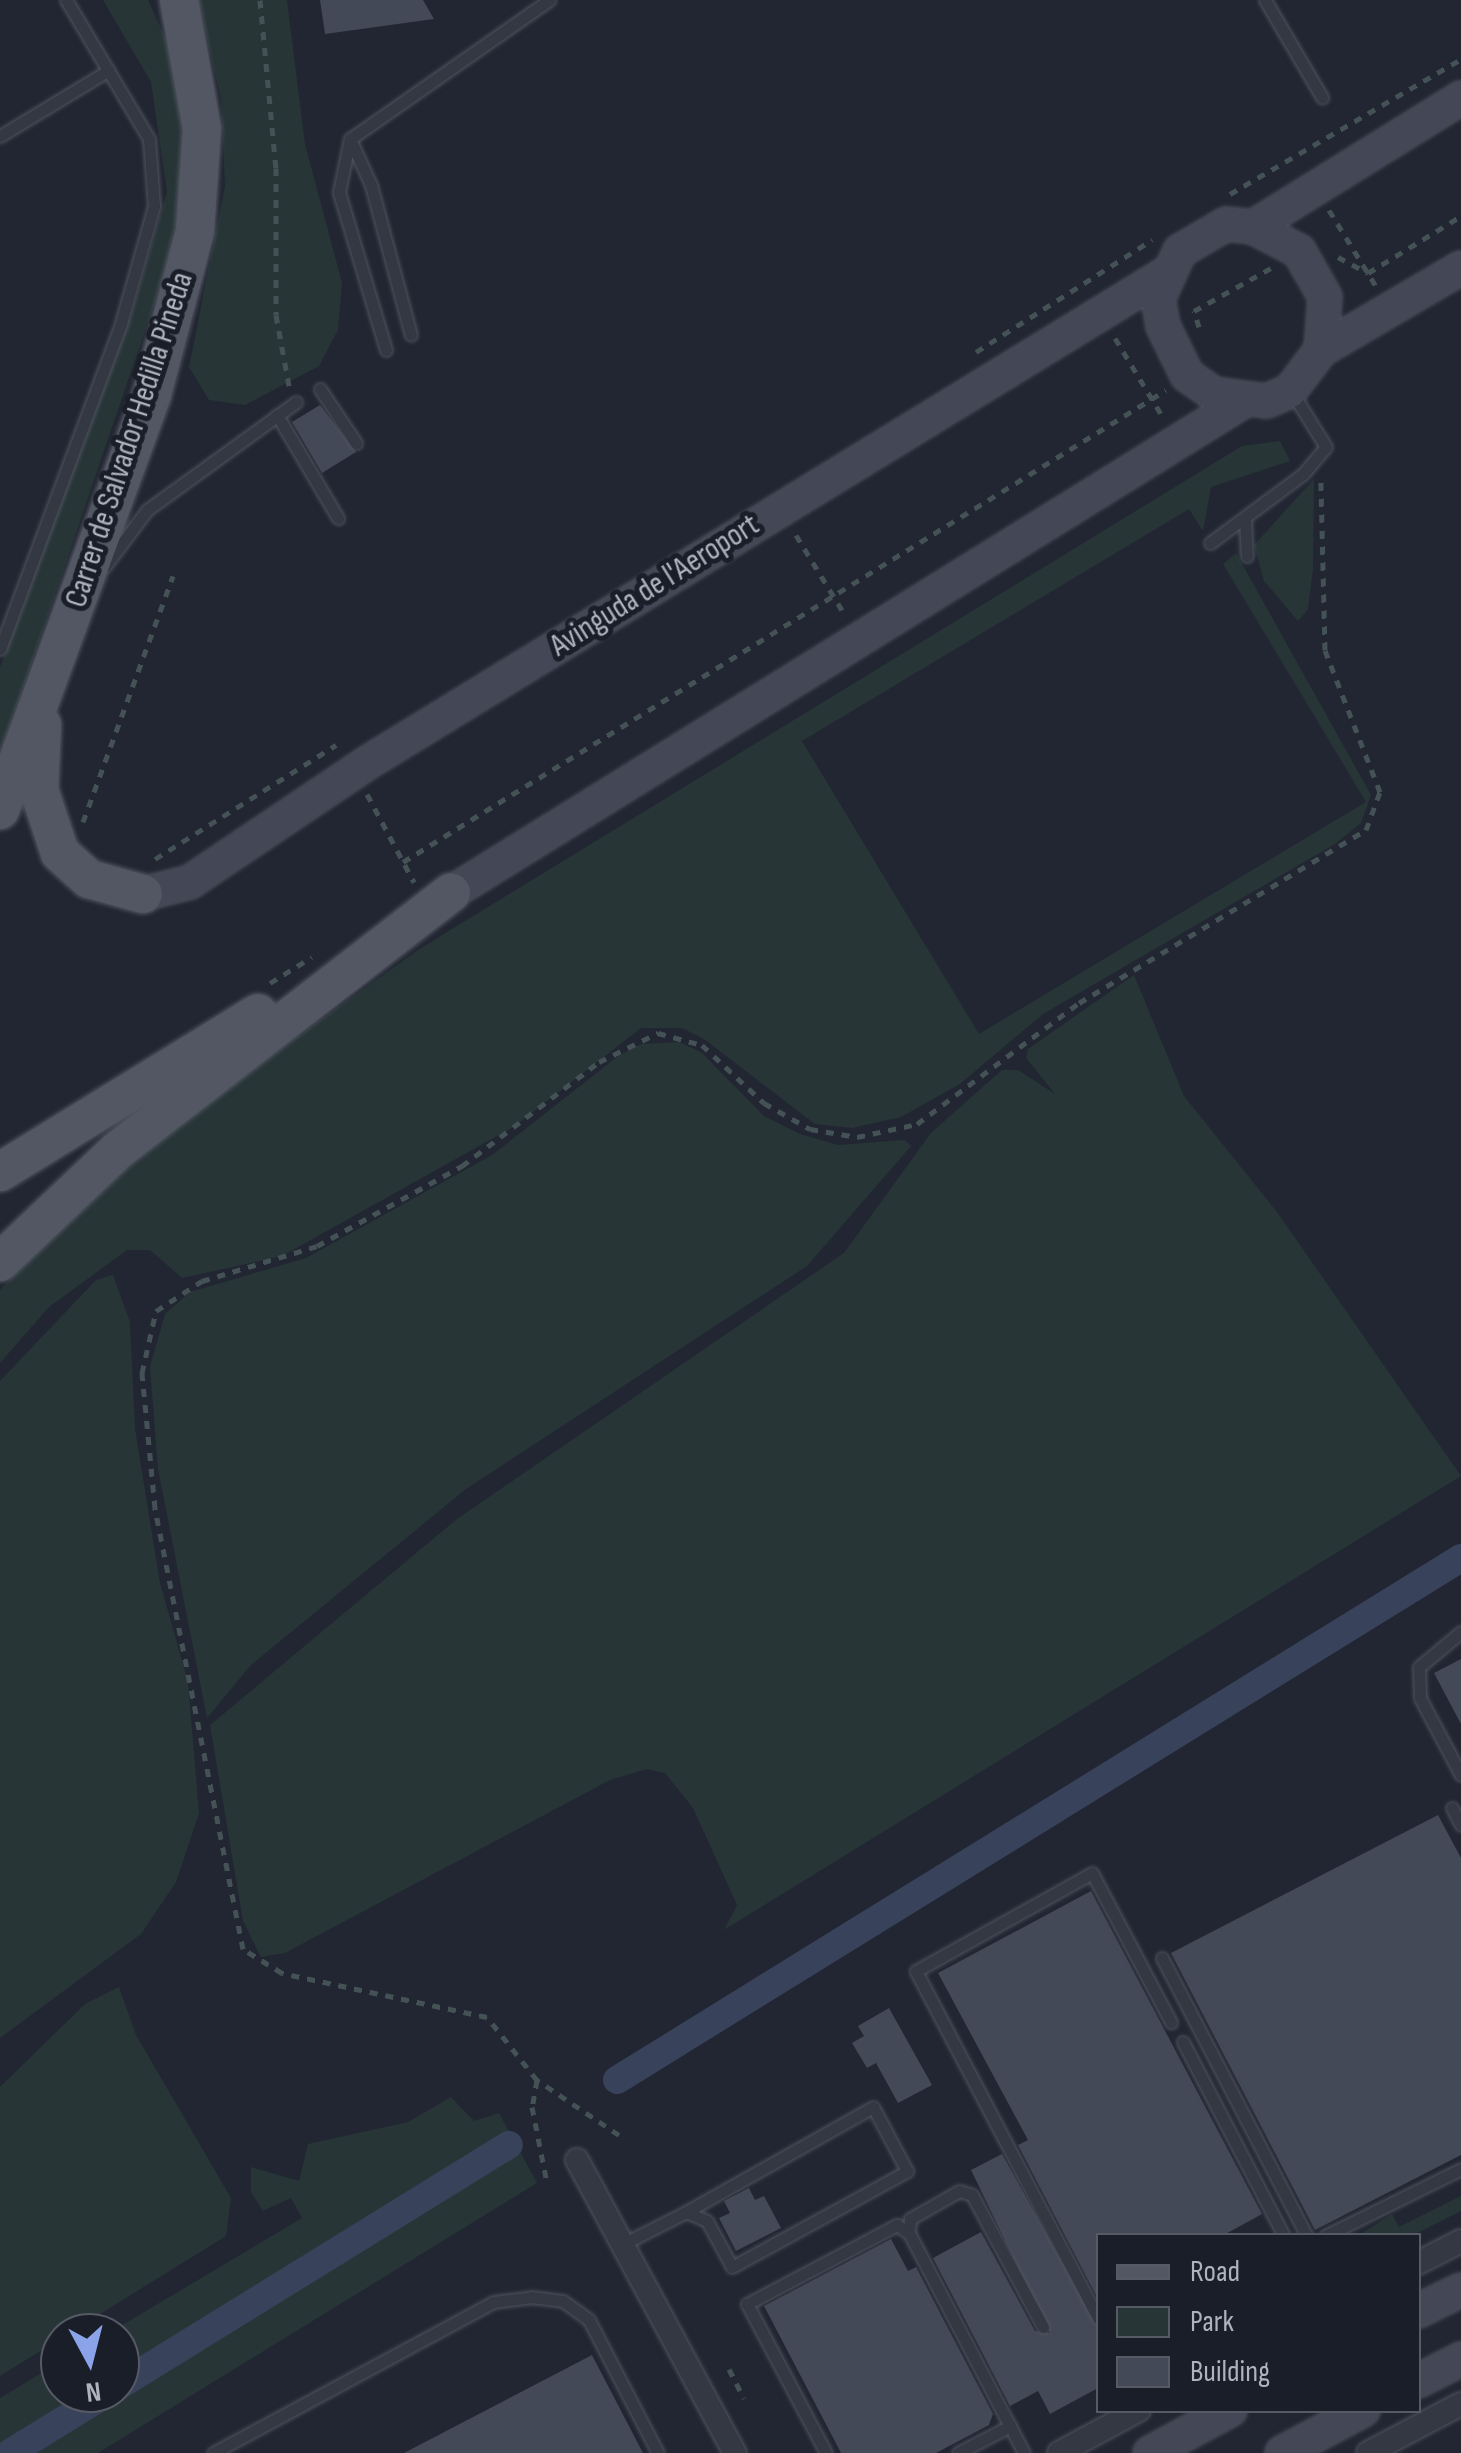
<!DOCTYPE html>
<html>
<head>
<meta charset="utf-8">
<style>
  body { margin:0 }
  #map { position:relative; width:1461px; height:2453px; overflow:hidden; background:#212632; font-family:"Sofia Sans Condensed",sans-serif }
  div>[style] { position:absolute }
  .green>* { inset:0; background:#273537 }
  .canal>* { height:28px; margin:-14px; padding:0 14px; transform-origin:14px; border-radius:14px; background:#38425a }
  .building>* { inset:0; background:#434957 }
  .path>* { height:5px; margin-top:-2.5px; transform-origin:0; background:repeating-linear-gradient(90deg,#445155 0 8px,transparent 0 16px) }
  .roads { filter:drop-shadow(0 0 2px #4f535e) drop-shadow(0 0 2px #4f535e) }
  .lane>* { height:11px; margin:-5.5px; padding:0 5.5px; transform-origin:5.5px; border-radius:5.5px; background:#343843 }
  .street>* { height:22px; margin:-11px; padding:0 11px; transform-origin:11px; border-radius:11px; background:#343843 }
  .secondary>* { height:32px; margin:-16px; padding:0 16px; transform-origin:16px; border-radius:16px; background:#434756 }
  .primary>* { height:38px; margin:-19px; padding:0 19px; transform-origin:19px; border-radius:19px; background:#525763 }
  span { translate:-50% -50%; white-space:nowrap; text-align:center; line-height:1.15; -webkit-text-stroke:10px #1a1e28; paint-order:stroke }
  .street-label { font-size:32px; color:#aeb3c0 }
  .legend { position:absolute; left:1096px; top:2233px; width:325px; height:180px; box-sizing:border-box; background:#1a1e28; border:2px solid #555a65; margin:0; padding:12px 18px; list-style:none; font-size:30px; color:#aeb3c0 }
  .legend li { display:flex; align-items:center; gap:20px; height:50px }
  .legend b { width:50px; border:2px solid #555a65 }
  .north { position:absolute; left:40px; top:2313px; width:100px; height:100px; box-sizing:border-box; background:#1a1e28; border:2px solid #555a65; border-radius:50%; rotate:173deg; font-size:28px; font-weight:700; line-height:40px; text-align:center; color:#aeb3c0 }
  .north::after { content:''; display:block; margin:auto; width:35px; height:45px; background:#8aa3e9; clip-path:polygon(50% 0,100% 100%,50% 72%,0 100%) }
</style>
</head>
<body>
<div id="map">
  <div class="green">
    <div style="clip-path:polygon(103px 0,148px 0,170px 48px,185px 149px,176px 240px,0 756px,0 667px,131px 315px,167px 192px,151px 82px)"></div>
    <div style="clip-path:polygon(198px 0,287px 0,305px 144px,342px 283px,338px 330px,319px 366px,245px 405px,209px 400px,189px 367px,225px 186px,221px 98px)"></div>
    <div style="clip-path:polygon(1280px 441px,1290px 461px,1211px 487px,1203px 531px,1189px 509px,802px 741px,979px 1034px,1366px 802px,1223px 564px,1236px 553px,1371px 795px,1361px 823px,1335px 844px,1043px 1014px,960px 1084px,901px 1117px,852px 1128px,815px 1124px,704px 1039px,682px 1028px,641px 1028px,515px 1126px,282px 1256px,182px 1278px,150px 1250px,127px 1250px,49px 1307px,0 1363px,0 1290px,108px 1179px,231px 1084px,421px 948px,1242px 446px)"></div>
    <div style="clip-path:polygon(1314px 479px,1313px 569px,1308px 609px,1298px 621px,1264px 581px,1254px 545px)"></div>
    <div style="clip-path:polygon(1134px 975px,1184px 1096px,1277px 1212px,1461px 1476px,724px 1930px,737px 1905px,693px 1808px,665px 1773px,647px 1769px,610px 1780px,285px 1953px,261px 1957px,243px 1921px,210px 1725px,457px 1519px,844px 1253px,931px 1133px,1002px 1070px,1018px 1070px,1055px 1094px,1026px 1058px,1028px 1049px)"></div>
    <div style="clip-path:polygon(679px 1042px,701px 1052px,764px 1116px,800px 1134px,838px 1145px,905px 1140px,911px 1146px,807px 1266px,466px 1489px,251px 1665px,207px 1718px,158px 1469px,150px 1367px,165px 1314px,190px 1292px,306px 1258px,492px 1155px,617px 1057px,641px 1044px)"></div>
    <div style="clip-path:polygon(113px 1275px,130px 1322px,135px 1429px,160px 1583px,188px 1682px,199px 1813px,176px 1882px,141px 1934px,0 2038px,0 1381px,96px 1280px)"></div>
    <div style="clip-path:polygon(119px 1987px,136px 2035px,231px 2198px,226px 2236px,0 2376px,0 2087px,85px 2004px)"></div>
    <div style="clip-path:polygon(451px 2097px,474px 2121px,499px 2113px,537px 2183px,98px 2453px,0 2453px,0 2398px,60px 2362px,60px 2393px,120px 2393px,120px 2333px,109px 2333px,302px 2218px,291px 2198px,263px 2211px,251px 2192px,251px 2167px,299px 2181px,308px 2144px,408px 2122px)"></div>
    <div style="clip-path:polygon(1461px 2196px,1461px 2211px,1413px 2235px,1359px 2235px,1392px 2214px,1399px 2227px)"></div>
  </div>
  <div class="canal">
    <div style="left:617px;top:2080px;width:992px;rotate:-31.74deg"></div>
    <div style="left:120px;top:2385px;width:457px;rotate:-31.7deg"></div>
    <div style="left:10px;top:2453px;width:114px;rotate:-31.7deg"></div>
  </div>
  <div class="building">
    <div style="clip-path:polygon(320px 0,423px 0,434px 19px,325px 34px)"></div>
    <div style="clip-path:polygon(320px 405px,356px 452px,322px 473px,292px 422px)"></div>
    <div style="clip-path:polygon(1461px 1659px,1461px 1724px,1434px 1673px)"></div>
    <div style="clip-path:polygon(1438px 1815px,1461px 1858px,1461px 2155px,1315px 2230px,1171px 1953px)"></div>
    <div style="clip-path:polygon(1091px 1891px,1262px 2214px,1222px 2236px,1098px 2236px,1098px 2299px,1018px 2145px,1028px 2140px,938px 1973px)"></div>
    <div style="clip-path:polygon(889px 2008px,932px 2085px,898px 2103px,876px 2063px,867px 2068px,852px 2043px,864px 2036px,858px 2026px)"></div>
    <div style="clip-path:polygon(1002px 2154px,1098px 2327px,1098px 2388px,1050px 2414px,1038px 2391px,1010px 2406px,933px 2258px,981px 2232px,1035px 2331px,1050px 2333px,971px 2170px)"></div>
    <div style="clip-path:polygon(749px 2188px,755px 2200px,764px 2196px,781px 2228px,736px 2251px,719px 2218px,730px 2213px,724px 2201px)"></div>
    <div style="clip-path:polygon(891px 2239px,908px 2271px,916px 2267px,993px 2414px,989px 2425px,936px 2453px,841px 2453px,764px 2306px)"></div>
    <div style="clip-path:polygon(592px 2355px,643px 2453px,404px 2453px)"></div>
  </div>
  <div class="path">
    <div style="left:260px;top:0;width:169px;rotate:84.6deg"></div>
    <div style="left:276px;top:168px;width:147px;rotate:90deg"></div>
    <div style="left:276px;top:315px;width:72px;rotate:79.6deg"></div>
    <div style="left:1230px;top:194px;width:268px;rotate:-30.3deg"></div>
    <div style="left:1329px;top:210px;width:89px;rotate:58.3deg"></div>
    <div style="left:1338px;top:257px;width:34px;rotate:28deg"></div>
    <div style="left:1368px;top:273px;width:109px;rotate:-31.5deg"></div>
    <div style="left:1199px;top:327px;width:17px;rotate:-107deg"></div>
    <div style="left:1194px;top:311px;width:88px;rotate:-29.2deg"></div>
    <div style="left:1115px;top:338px;width:95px;rotate:58.8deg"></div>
    <div style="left:976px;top:352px;width:209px;rotate:-32.5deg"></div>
    <div style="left:796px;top:535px;width:94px;rotate:58.5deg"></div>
    <div style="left:367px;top:794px;width:100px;rotate:61.9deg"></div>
    <div style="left:83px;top:822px;width:262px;rotate:-69.9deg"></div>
    <div style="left:155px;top:859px;width:214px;rotate:-32.2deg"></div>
    <div style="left:403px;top:862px;width:897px;rotate:-31.74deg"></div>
    <div style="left:270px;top:983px;width:49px;rotate:-31.8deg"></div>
    <div style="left:537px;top:2080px;width:27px;rotate:100deg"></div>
    <div style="left:532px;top:2107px;width:72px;rotate:78.8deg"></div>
    <div style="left:619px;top:2135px;width:99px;rotate:-146.1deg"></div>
    <div style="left:537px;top:2080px;width:80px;rotate:-128.4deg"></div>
    <div style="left:487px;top:2017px;width:210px;rotate:-167.9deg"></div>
    <div style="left:282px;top:1973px;width:46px;rotate:-148.4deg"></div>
    <div style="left:243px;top:1949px;width:450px;rotate:-101.3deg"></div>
    <div style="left:155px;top:1508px;width:136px;rotate:-95.5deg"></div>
    <div style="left:142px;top:1373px;width:64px;rotate:-77.3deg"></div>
    <div style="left:156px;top:1311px;width:55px;rotate:-33.1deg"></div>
    <div style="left:202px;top:1281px;width:120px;rotate:-16.9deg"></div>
    <div style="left:317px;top:1246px;width:166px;rotate:-28.9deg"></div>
    <div style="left:462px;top:1166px;width:172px;rotate:-37.2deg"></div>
    <div style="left:599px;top:1062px;width:66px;rotate:-26.2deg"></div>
    <div style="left:658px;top:1033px;width:46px;rotate:15.3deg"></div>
    <div style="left:702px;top:1045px;width:85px;rotate:43.1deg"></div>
    <div style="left:764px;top:1103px;width:53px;rotate:29.5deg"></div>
    <div style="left:810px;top:1129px;width:48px;rotate:9.7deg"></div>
    <div style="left:857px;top:1137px;width:61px;rotate:-12.2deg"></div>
    <div style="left:917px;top:1124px;width:202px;rotate:-36.8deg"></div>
    <div style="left:1079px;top:1003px;width:335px;rotate:-31.1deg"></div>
    <div style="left:1366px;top:830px;width:40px;rotate:-69.8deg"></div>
    <div style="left:1380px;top:792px;width:152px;rotate:-111.2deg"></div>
    <div style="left:1325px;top:650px;width:169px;rotate:-91.4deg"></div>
    <div style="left:729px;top:2369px;width:33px;rotate:63deg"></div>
  </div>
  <div class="roads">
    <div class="lane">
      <div style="left:1265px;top:0;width:113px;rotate:59.6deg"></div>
      <div style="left:0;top:136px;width:127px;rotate:-31.2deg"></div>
      <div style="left:350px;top:139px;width:51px;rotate:65.5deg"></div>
      <div style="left:371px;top:185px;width:155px;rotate:75.1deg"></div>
      <div style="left:386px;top:350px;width:165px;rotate:-106.6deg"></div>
      <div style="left:339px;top:192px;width:54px;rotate:-78.3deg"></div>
      <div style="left:350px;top:139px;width:243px;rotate:-34.9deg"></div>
      <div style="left:320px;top:389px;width:65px;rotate:56.3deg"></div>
      <div style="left:277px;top:415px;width:120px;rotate:59.4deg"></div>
      <div style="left:1245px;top:520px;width:36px;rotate:87deg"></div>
      <div style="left:1210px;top:543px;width:116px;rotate:-36.6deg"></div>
      <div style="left:1303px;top:474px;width:35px;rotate:-50deg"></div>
      <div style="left:1326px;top:447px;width:62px;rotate:-121.9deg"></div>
      <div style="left:105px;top:566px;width:70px;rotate:-53.1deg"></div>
      <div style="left:147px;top:510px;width:184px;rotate:-35.9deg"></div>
      <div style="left:0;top:649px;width:348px;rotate:-69.6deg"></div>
      <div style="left:121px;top:323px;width:122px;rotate:-74.2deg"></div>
      <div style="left:154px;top:206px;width:67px;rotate:-94.3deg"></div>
      <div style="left:149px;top:139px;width:162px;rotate:-120.8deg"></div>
      <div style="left:1461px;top:1632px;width:55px;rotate:140.2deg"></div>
      <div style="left:1419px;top:1667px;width:31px;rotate:88deg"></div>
      <div style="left:1420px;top:1698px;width:87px;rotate:62deg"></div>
      <div style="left:1452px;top:1808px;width:19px;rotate:62deg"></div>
      <div style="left:1162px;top:1958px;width:314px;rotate:62.5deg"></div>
      <div style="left:1183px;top:2042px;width:219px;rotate:62.5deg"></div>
      <div style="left:1325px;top:2236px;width:152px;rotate:-26.2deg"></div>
      <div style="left:623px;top:2244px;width:71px;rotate:-26.9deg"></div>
      <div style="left:686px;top:2212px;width:23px;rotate:23deg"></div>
      <div style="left:707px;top:2221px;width:52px;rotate:61.5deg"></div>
      <div style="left:732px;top:2267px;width:200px;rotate:-28.7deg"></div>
      <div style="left:907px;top:2171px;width:72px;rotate:-118deg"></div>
      <div style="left:873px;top:2107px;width:214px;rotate:150.7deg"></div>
      <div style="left:1098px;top:2318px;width:392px;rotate:-117.7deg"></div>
      <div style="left:916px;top:1971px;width:201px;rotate:-29.1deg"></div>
      <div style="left:1092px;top:1873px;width:169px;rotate:62.1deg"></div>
      <div style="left:213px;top:2453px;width:318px;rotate:-28.3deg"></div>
      <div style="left:493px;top:2302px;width:38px;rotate:-7deg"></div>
      <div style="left:531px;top:2297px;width:32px;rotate:7deg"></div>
      <div style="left:563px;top:2301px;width:32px;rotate:36deg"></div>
      <div style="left:589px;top:2320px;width:150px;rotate:62.6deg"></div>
      <div style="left:826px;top:2453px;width:169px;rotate:-117.9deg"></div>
      <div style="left:747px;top:2304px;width:170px;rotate:-27.8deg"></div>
      <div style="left:897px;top:2225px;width:14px;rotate:34deg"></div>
      <div style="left:958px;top:2453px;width:59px;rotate:-27.4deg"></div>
      <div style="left:1024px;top:2453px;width:248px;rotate:-117.6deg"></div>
      <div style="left:909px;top:2233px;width:14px;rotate:-86deg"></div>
      <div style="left:910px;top:2219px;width:56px;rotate:-29.7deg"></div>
      <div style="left:959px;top:2191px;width:14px;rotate:17deg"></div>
      <div style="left:972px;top:2195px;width:150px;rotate:61.7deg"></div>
    </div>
    <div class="street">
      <div style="left:577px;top:2160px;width:333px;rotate:61.7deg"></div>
      <div style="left:1418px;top:2263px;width:48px;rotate:-27.1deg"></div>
      <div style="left:1059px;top:2453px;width:91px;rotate:-28.3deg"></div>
      <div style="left:1368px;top:2453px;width:105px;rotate:-27.8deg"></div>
    </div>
    <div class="secondary">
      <div style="left:1226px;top:224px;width:27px;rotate:6deg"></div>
      <div style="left:1253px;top:227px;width:52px;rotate:27.6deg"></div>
      <div style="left:1299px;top:251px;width:53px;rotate:60.5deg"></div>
      <div style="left:1325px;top:297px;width:53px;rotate:94.3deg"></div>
      <div style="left:1321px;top:350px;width:51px;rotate:127.1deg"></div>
      <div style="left:1290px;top:391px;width:26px;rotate:157deg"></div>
      <div style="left:1266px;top:401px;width:52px;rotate:-172.3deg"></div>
      <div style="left:1214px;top:394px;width:33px;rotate:-145deg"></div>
      <div style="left:1187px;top:375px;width:55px;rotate:-116.1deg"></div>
      <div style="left:1163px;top:326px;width:27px;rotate:-100deg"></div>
      <div style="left:1158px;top:299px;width:53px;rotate:-65.4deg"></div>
      <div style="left:1180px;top:251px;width:53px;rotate:-30.4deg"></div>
      <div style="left:1253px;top:227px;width:245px;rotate:-31.8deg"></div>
      <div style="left:1321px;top:350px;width:162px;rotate:-30.4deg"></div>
      <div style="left:451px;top:893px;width:931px;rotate:-31.83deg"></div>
      <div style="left:143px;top:894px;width:49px;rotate:-14.3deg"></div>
      <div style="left:190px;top:882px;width:213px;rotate:-33.9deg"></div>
      <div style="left:367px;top:763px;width:938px;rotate:-31.49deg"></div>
      <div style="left:1418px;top:2311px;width:48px;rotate:-26deg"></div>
      <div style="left:1418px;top:2381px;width:48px;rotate:-27.1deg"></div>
      <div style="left:1150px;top:2453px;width:91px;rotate:-28.3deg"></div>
      <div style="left:1282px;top:2453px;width:92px;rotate:-28deg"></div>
    </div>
    <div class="primary">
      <div style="left:42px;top:725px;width:65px;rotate:92.6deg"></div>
      <div style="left:39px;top:790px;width:66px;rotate:71.6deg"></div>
      <div style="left:60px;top:853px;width:39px;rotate:42deg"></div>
      <div style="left:89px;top:879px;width:56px;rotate:15.5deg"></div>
      <div style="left:0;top:810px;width:443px;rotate:-69.9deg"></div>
      <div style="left:152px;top:394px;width:169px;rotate:-75.2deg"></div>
      <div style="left:195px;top:231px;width:102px;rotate:-86.1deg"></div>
      <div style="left:202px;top:129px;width:131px;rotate:-100.1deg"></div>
      <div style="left:0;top:1172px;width:303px;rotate:-31.6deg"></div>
      <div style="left:0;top:1262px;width:163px;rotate:-43.5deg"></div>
      <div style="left:118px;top:1150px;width:421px;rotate:-37.7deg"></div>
    </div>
  </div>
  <div class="street-label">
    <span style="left:130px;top:440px;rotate:-72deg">Carrer de Salvador Hedilla Pineda</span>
    <span style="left:655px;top:586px;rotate:-32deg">Avinguda de l'Aeroport</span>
  </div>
  <ul class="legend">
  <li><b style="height:12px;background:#525763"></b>Road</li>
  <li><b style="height:28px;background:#273537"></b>Park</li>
  <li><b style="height:28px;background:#434957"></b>Building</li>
  </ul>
  <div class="north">N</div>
</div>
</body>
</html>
